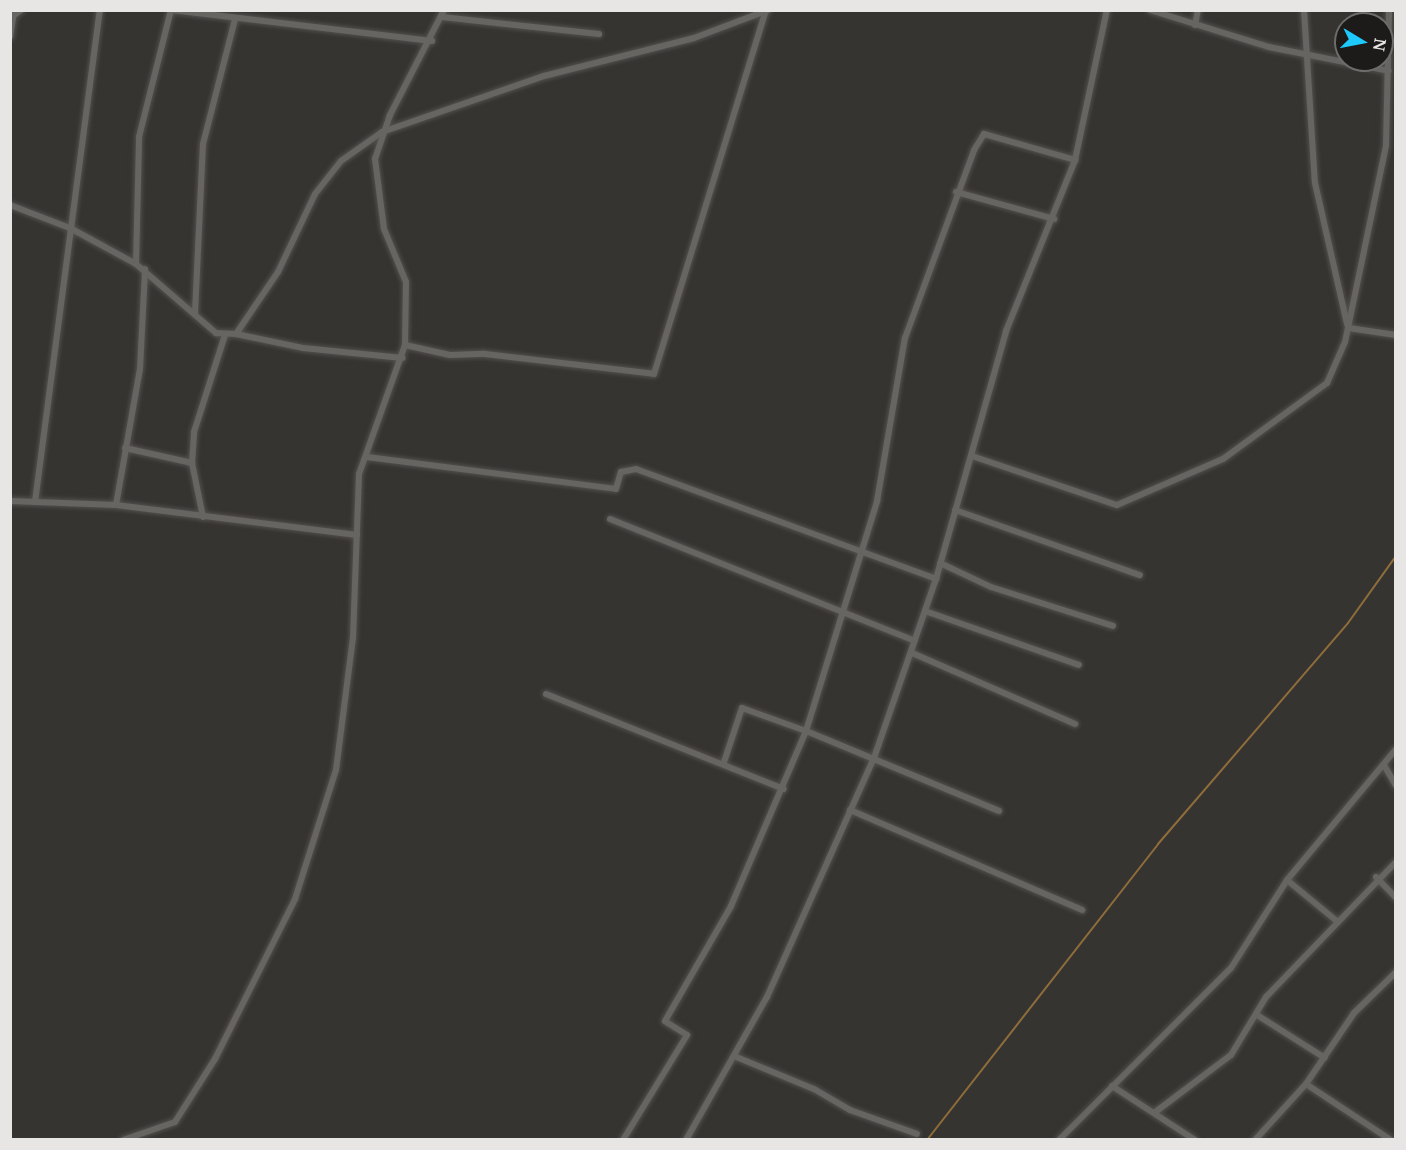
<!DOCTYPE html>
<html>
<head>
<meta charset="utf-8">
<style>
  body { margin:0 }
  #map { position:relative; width:1406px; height:1150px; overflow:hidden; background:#363431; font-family:"Noto Serif",serif }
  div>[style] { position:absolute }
  .stream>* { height:2px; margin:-1px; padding:0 1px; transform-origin:1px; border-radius:1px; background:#8f6d3b }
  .roads { filter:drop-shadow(0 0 2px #52504e) drop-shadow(0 0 2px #52504e) }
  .minor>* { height:6px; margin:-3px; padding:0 3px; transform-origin:3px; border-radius:3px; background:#676562 }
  span { translate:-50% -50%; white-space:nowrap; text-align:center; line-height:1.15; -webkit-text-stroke:6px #1c1b1a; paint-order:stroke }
  .frame { position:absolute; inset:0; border:12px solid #e7e6e4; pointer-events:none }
  .north { position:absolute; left:1334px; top:12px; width:60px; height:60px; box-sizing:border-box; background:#1c1b1a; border:2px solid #6d6c6b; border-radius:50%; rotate:100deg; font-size:16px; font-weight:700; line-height:24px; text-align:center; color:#e7e6e4 }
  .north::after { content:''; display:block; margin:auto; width:21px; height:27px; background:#1dc9fd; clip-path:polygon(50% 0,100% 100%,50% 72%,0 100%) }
</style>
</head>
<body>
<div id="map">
  <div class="stream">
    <div style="left:927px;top:1140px;width:375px;rotate:-52deg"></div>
    <div style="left:1158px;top:844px;width:291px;rotate:-49.3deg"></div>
    <div style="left:1348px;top:623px;width:82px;rotate:-54.4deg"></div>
  </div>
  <div class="roads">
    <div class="minor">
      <div style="left:172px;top:10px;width:262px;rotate:6.8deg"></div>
      <div style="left:1150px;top:10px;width:125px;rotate:17.3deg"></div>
      <div style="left:1269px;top:47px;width:122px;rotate:11.3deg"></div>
      <div style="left:1304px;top:10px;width:173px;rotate:86.4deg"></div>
      <div style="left:1315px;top:183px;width:145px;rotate:77.2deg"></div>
      <div style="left:442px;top:17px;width:158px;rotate:6.2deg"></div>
      <div style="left:10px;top:18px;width:14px;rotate:-36deg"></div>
      <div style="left:1195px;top:25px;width:15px;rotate:-79deg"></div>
      <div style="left:10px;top:37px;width:20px;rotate:-81deg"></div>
      <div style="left:956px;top:192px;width:102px;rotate:15.4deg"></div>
      <div style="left:10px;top:205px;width:64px;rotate:21deg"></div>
      <div style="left:70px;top:228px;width:75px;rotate:28.6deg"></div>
      <div style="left:136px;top:264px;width:106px;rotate:40.8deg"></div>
      <div style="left:216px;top:333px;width:20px;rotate:3deg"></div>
      <div style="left:236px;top:334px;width:75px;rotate:-55.9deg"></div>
      <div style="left:278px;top:272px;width:86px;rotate:-64.6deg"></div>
      <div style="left:315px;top:194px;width:42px;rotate:-51.8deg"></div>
      <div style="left:341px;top:161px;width:50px;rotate:-35.3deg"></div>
      <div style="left:382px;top:132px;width:171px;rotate:-19.1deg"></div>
      <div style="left:544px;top:76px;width:155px;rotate:-14.2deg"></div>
      <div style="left:694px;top:38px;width:79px;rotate:-20.7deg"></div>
      <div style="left:136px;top:264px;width:127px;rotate:-88.6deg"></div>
      <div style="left:139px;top:137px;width:131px;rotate:-75.9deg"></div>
      <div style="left:195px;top:313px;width:169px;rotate:-87.3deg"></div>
      <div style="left:203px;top:144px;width:129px;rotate:-75.6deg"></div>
      <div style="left:1348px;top:328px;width:49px;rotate:8.3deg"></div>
      <div style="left:236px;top:334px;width:68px;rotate:11.8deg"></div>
      <div style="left:303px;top:348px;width:100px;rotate:5.7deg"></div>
      <div style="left:405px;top:345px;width:46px;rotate:12.5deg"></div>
      <div style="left:450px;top:355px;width:35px;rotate:-2deg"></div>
      <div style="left:485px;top:354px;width:170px;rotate:6.7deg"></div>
      <div style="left:654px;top:374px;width:380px;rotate:-72.9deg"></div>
      <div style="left:125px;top:448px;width:69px;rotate:12.6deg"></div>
      <div style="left:972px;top:456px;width:153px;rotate:18.7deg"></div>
      <div style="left:1117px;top:505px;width:116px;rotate:-23.5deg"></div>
      <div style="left:1223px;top:459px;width:129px;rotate:-36.2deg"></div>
      <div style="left:1327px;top:383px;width:45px;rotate:-66.3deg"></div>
      <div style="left:1345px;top:342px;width:201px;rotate:-78.2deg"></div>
      <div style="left:1386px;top:145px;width:135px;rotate:-88.7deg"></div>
      <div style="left:367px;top:457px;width:251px;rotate:7.3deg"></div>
      <div style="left:616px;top:489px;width:18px;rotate:-74deg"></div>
      <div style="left:621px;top:472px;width:15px;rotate:-11deg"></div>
      <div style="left:636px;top:469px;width:320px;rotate:20.1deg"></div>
      <div style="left:10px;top:501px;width:106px;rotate:2.2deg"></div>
      <div style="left:116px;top:505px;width:243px;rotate:7.1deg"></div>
      <div style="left:35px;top:502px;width:496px;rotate:-82.5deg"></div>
      <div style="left:116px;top:505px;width:138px;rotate:-80deg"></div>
      <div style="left:140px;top:369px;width:100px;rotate:-87.1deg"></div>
      <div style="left:955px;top:510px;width:196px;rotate:19.4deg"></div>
      <div style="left:203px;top:517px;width:55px;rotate:-101.5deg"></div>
      <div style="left:192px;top:463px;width:31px;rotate:-86deg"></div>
      <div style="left:194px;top:432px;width:102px;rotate:-72.3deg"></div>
      <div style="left:610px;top:519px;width:328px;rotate:21.8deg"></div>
      <div style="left:940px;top:563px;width:56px;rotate:25.2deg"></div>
      <div style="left:991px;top:587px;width:128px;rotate:17.7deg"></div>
      <div style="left:925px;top:611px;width:163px;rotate:19.3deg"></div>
      <div style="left:912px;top:653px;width:178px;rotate:23.5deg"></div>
      <div style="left:546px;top:694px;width:256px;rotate:21.8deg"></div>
      <div style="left:724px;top:762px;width:57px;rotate:-71.6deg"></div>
      <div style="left:742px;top:708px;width:68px;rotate:19.8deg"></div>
      <div style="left:806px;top:731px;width:241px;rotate:-72.8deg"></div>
      <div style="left:877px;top:501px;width:165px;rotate:-80.3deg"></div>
      <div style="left:905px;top:338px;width:200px;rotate:-69.8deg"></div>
      <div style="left:974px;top:150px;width:19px;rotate:-58deg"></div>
      <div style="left:984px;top:134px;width:95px;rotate:15.9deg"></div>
      <div style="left:1384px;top:765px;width:24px;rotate:60deg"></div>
      <div style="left:850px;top:810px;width:253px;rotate:23.3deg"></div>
      <div style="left:1376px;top:877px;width:29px;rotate:46deg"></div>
      <div style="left:1287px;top:880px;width:66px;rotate:39.5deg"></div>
      <div style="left:1257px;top:1015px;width:80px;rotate:32.3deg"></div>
      <div style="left:734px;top:1056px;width:87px;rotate:22.4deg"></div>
      <div style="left:814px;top:1089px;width:42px;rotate:30.3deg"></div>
      <div style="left:850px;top:1110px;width:71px;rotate:19.7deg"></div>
      <div style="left:1306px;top:1084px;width:102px;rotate:33.4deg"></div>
      <div style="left:1112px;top:1086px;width:99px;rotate:33deg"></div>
      <div style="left:1154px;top:1113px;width:96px;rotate:-37deg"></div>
      <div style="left:1231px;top:1055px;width:68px;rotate:-58.9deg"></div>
      <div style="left:1266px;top:997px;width:187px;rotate:-46.1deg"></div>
      <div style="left:123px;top:1140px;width:55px;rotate:-19.1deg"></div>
      <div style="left:175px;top:1122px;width:75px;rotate:-57.6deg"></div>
      <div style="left:215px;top:1059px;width:179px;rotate:-63.4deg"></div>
      <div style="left:295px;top:899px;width:135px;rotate:-72.4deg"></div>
      <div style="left:336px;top:770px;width:133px;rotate:-82.7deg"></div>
      <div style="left:353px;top:638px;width:164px;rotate:-87.9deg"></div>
      <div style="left:359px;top:474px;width:137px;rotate:-70.4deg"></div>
      <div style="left:405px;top:345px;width:63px;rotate:-89.1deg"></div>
      <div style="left:406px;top:282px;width:57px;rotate:-112.5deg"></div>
      <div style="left:384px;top:229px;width:71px;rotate:-97.3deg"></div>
      <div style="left:375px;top:159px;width:46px;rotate:-71.2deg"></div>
      <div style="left:390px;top:115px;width:118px;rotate:-62.8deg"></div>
      <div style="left:623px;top:1140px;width:123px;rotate:-58.6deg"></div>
      <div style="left:687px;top:1035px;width:26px;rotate:-148deg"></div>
      <div style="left:665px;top:1021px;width:133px;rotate:-60.1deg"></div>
      <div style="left:731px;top:906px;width:190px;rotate:-66.8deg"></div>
      <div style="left:806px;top:731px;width:209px;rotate:22.5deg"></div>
      <div style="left:686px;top:1140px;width:164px;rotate:-60.5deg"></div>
      <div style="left:767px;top:997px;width:262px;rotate:-65.9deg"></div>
      <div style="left:874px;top:758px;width:189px;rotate:-70.9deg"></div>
      <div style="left:936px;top:579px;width:258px;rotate:-74.2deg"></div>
      <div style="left:1006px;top:331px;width:184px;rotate:-68deg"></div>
      <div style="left:1075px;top:160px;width:153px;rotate:-78deg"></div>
      <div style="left:1059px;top:1140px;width:243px;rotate:-45deg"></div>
      <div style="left:1231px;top:968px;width:104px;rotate:-57.5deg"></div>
      <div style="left:1287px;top:880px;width:170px;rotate:-50.2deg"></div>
      <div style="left:1255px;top:1140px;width:76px;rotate:-47.7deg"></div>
      <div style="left:1306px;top:1084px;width:86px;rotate:-55.9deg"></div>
      <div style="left:1354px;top:1013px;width:59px;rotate:-44.3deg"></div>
    </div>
  </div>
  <div class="frame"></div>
  <div class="north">N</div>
</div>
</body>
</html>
